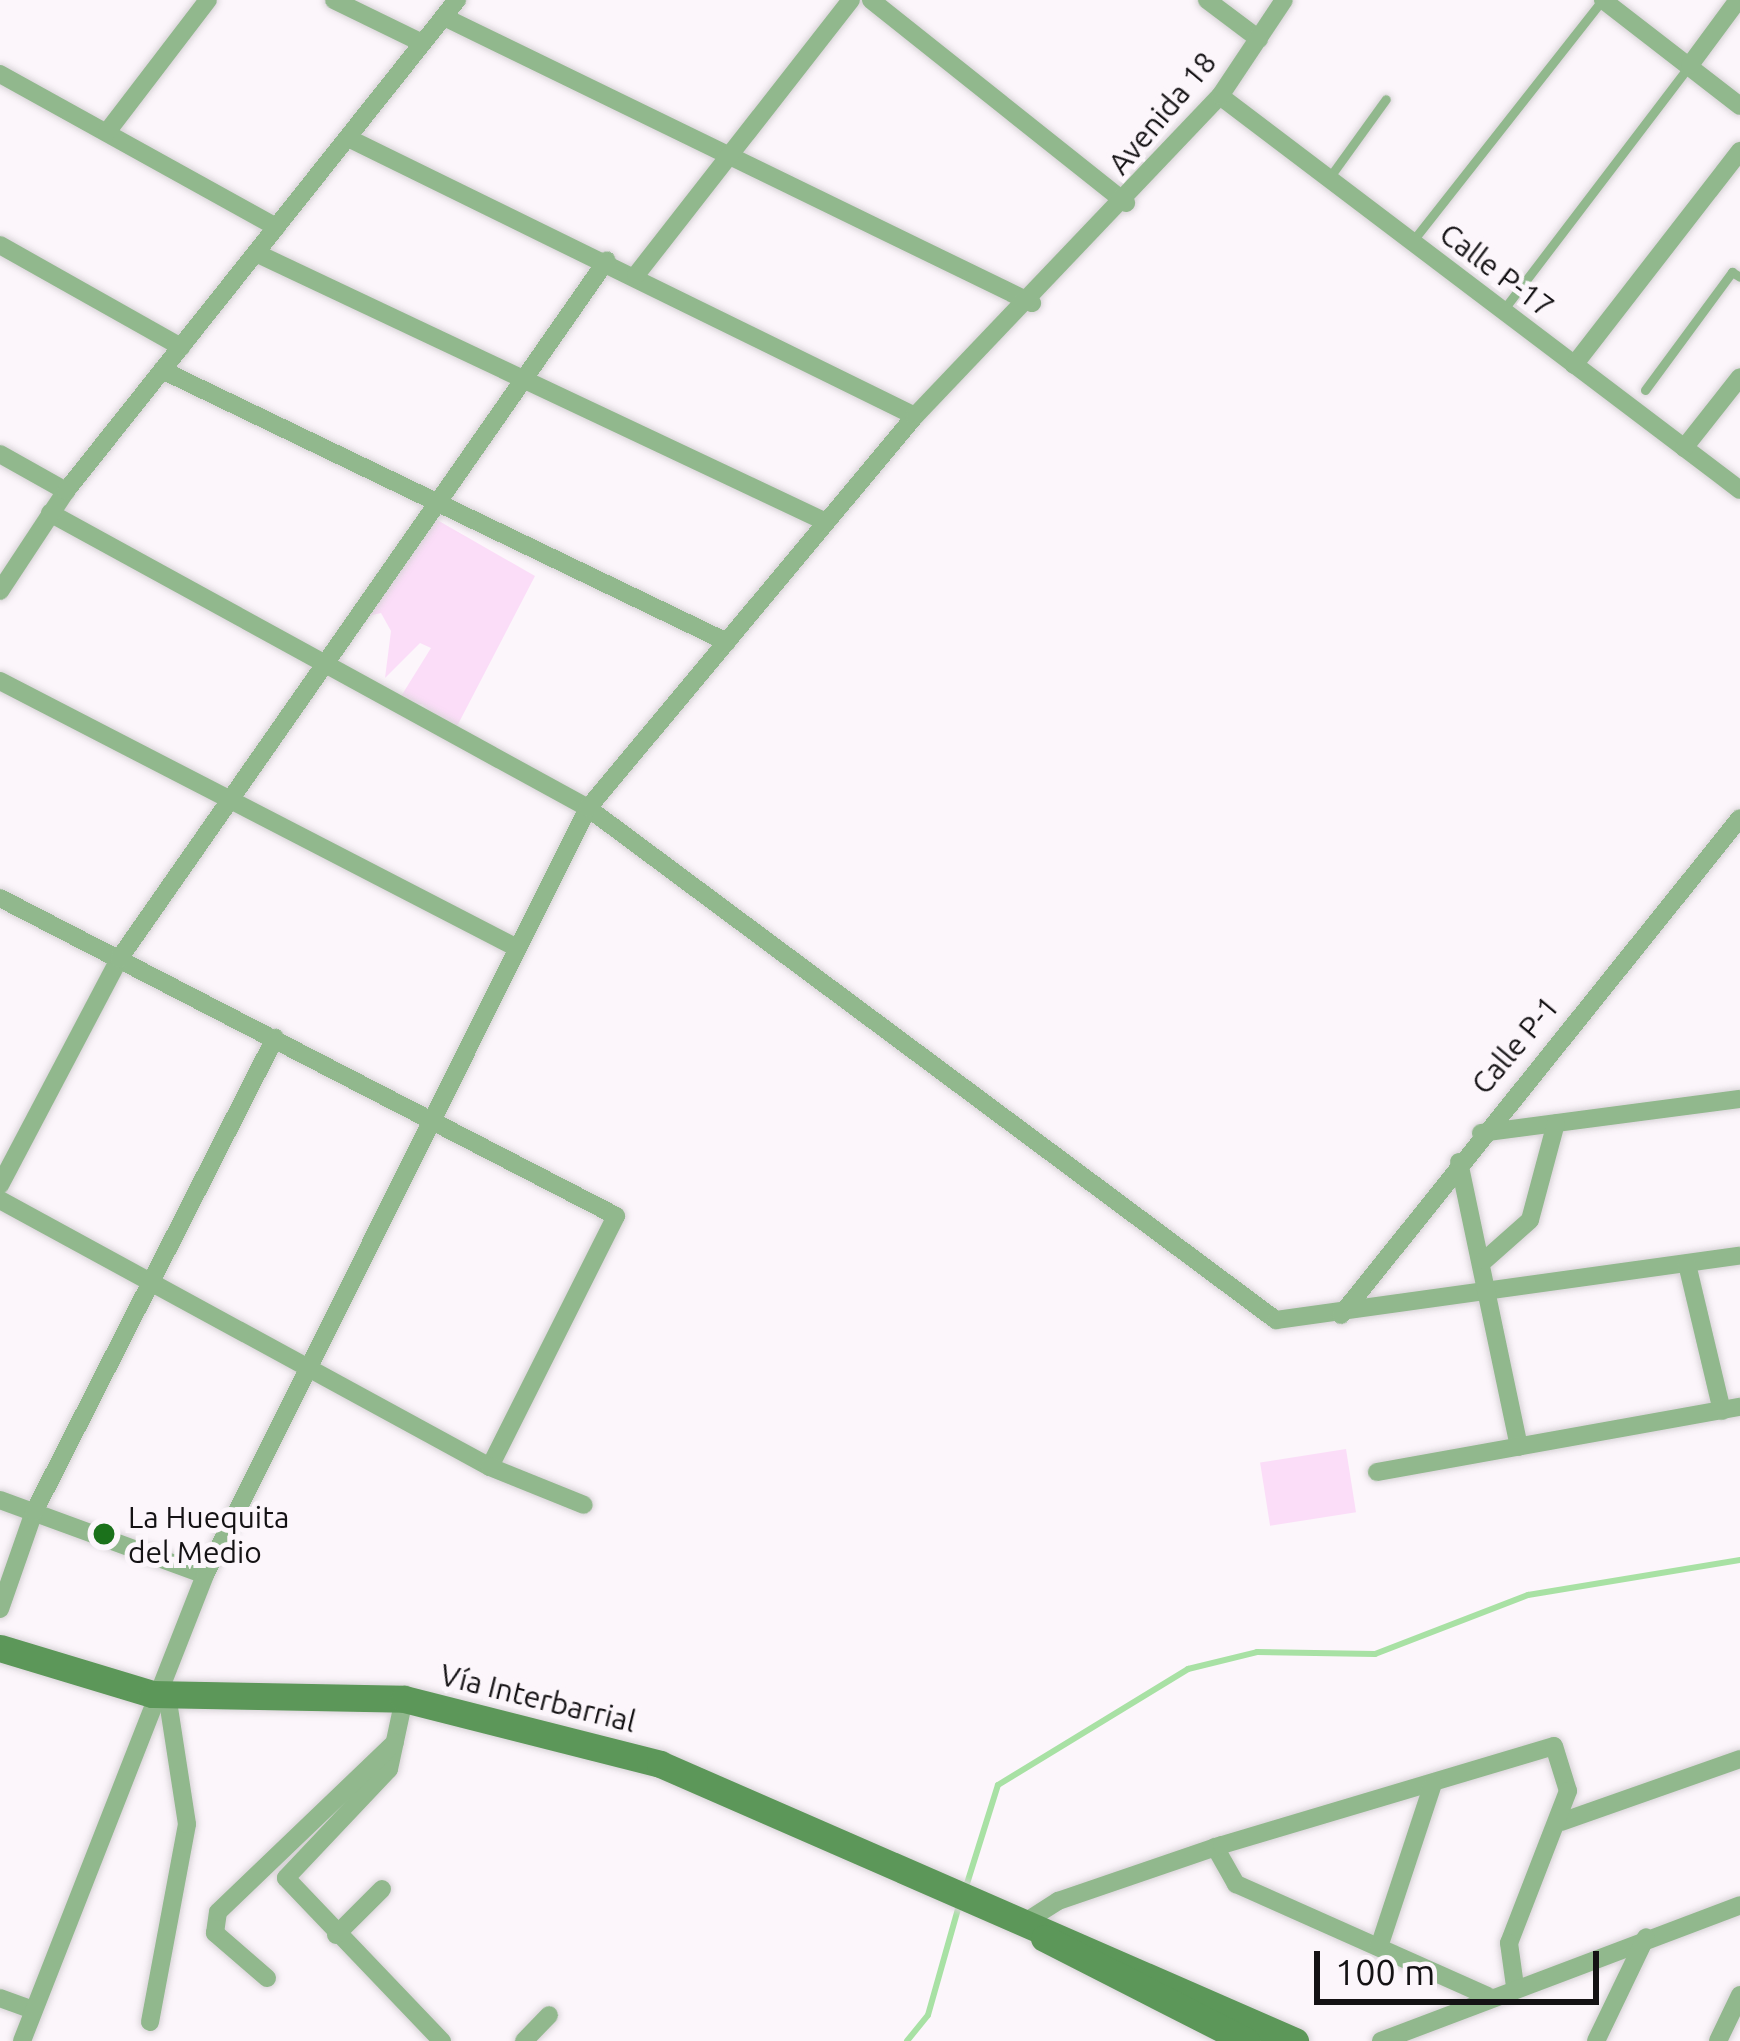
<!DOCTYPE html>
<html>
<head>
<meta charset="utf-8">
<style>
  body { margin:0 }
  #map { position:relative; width:1740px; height:2041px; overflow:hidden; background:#fcf6fb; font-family:Ubuntu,sans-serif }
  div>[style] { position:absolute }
  .green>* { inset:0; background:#fbddf8; transform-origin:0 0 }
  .stream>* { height:6px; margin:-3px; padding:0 3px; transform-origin:3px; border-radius:3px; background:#a8e1a4 }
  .roads { filter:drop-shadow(0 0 3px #d7d2d6) drop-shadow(0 0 3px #d7d2d6) }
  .lane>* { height:9px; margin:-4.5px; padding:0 4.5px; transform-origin:4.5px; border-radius:4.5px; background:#91b88d }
  .street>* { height:18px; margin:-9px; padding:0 9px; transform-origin:9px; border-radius:9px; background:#91b88d }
  .secondary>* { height:27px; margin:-13.5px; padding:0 13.5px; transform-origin:13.5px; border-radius:13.5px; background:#5c9759 }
  .dots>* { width:33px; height:33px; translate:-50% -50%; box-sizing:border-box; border:6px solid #fcf6fb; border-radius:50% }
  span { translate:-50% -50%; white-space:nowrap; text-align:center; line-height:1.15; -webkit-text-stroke:10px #fcf6fb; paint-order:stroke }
  .street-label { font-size:30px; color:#141214 }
  .poi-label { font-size:30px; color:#141214 }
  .left { translate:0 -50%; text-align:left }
  .scale { position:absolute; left:1314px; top:1951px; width:285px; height:54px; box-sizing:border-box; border:6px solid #141214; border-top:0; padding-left:15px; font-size:36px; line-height:42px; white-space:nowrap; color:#141214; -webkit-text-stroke:9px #fcf6fb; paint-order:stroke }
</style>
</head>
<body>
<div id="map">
  <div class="green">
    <div style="clip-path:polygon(432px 517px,535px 576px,454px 732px,422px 704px,395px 706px,431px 648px,420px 643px,385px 678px,391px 631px,381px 613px,368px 616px)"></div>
    <div style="left:1346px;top:1449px;width:64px;height:87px;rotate:81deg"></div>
  </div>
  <div class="stream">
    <div style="left:965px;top:1890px;width:110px;rotate:-72.6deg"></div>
    <div style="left:998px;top:1785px;width:223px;rotate:-31.4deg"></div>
    <div style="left:1188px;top:1669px;width:71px;rotate:-13.8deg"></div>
    <div style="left:1257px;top:1652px;width:118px;rotate:1deg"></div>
    <div style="left:1375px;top:1654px;width:164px;rotate:-21.1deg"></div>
    <div style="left:1528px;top:1595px;width:215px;rotate:-9.4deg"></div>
    <div style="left:907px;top:2041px;width:33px;rotate:-51deg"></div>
    <div style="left:928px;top:2015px;width:117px;rotate:-74.2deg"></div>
  </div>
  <div class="roads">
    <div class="lane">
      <div style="left:1329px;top:178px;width:97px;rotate:-54.2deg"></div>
      <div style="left:1411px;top:243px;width:309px;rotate:-51.8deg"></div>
      <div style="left:1504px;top:309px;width:307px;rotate:-52.7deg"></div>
      <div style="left:1645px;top:390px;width:147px;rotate:-53.6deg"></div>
      <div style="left:1732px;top:272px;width:9px;rotate:32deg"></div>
    </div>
    <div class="street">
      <div style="left:334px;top:0;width:98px;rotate:26deg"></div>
      <div style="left:871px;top:0;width:326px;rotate:38.5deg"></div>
      <div style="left:1207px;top:0;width:65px;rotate:36.9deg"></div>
      <div style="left:1603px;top:0;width:173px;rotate:37.7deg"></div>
      <div style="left:444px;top:17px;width:654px;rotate:25.94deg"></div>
      <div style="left:1690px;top:65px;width:81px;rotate:-53.6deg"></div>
      <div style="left:0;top:74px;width:316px;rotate:29deg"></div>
      <div style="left:1220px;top:96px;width:652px;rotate:37.15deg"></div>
      <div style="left:107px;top:132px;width:166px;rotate:-52.6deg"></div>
      <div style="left:348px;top:138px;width:631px;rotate:26.12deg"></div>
      <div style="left:0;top:245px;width:208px;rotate:29.4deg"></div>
      <div style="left:256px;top:253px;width:630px;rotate:25.26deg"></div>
      <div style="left:636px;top:275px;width:349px;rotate:-52deg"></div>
      <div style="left:1574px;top:365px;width:271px;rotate:-52.2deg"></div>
      <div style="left:162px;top:370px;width:627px;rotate:25.71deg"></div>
      <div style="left:1684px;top:448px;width:90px;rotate:-51.7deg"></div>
      <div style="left:0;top:454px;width:76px;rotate:29.3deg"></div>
      <div style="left:50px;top:513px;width:614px;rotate:28.74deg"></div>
      <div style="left:588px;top:808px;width:858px;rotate:36.66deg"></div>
      <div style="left:1276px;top:1320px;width:468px;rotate:-7.9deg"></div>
      <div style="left:0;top:591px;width:120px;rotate:-56.6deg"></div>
      <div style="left:66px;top:491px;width:628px;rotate:-51.47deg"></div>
      <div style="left:0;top:681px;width:582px;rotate:27.31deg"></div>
      <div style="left:0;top:898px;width:693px;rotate:27.3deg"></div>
      <div style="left:616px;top:1216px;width:281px;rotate:116.7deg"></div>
      <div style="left:490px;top:1467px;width:558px;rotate:-151.41deg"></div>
      <div style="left:1481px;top:1133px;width:261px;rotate:-7.5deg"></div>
      <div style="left:1459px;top:1162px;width:291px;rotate:78.1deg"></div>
      <div style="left:0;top:1185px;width:255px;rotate:-62.2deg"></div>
      <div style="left:119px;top:959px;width:852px;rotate:-55.08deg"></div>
      <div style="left:1485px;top:1260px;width:60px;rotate:-41.6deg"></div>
      <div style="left:1530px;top:1220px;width:100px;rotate:-75deg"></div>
      <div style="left:1687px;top:1264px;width:151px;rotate:76.6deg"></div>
      <div style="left:1341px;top:1315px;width:637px;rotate:-51.24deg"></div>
      <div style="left:490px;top:1467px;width:101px;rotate:22deg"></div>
      <div style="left:1377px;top:1472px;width:369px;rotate:-10.2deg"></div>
      <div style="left:0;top:1500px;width:218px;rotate:20.1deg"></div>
      <div style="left:0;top:1609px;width:103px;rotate:-70.7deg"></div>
      <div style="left:34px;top:1512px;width:532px;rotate:-63.05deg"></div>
      <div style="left:404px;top:1699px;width:72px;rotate:102.1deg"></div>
      <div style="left:389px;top:1769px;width:150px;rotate:133.4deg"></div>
      <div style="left:286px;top:1878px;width:226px;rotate:46.3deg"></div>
      <div style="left:1561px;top:1822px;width:190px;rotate:-19.4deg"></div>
      <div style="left:1215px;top:1847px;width:43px;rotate:60.4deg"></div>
      <div style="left:1236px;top:1884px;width:275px;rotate:24deg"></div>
      <div style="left:1022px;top:1924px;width:43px;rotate:-32.6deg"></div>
      <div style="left:1058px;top:1901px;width:173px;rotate:-18.9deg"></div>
      <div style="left:1222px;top:1845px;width:346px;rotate:-16.6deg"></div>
      <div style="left:1554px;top:1746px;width:47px;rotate:72.7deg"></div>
      <div style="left:1568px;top:1791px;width:163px;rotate:111.2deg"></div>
      <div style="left:1509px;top:1943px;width:43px;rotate:82.1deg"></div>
      <div style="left:336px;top:1935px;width:65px;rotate:-45deg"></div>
      <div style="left:1379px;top:1947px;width:172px;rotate:-71.7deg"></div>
      <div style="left:267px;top:1978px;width:69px;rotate:-139.1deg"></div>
      <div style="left:215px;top:1933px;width:21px;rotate:-82deg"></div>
      <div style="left:218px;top:1912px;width:245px;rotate:-43.8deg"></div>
      <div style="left:0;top:1998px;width:35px;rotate:20deg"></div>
      <div style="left:150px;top:2022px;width:201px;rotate:-79.4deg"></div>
      <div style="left:187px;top:1824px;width:131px;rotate:-98.8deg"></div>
      <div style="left:22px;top:2041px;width:501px;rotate:-68.56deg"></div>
      <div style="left:205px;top:1575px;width:857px;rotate:-63.46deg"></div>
      <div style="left:588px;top:808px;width:510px;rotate:-50.17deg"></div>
      <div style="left:915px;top:416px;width:442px;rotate:-46.4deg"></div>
      <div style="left:1220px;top:96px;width:115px;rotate:-56.3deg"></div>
      <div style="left:524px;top:2041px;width:36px;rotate:-46deg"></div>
      <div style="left:1381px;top:2041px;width:384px;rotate:-20.7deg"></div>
      <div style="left:1596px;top:2041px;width:115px;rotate:-64.3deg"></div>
      <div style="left:1718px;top:2041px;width:51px;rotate:-64.4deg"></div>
    </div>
    <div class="secondary">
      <div style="left:0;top:1648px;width:159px;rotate:16.8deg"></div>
      <div style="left:152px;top:1694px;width:252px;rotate:1.1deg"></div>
      <div style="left:404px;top:1699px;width:264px;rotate:14.2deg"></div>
      <div style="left:660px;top:1764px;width:693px;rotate:23.57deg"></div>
      <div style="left:1044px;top:1938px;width:227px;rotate:27deg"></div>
    </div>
  </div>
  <div class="dots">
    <div style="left:104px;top:1534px;background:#1b711b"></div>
  </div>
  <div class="street-label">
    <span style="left:1162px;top:113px;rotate:-50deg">Avenida 18</span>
    <span style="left:1497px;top:270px;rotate:37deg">Calle P-17</span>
    <span style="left:1515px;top:1045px;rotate:-50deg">Calle P-1</span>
    <span style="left:538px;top:1698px;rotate:14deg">Vía Interbarrial</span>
  </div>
  <div class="poi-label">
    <span class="left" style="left:128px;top:1534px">La Huequita<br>del Medio</span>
  </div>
  <div class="scale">100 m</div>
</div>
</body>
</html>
